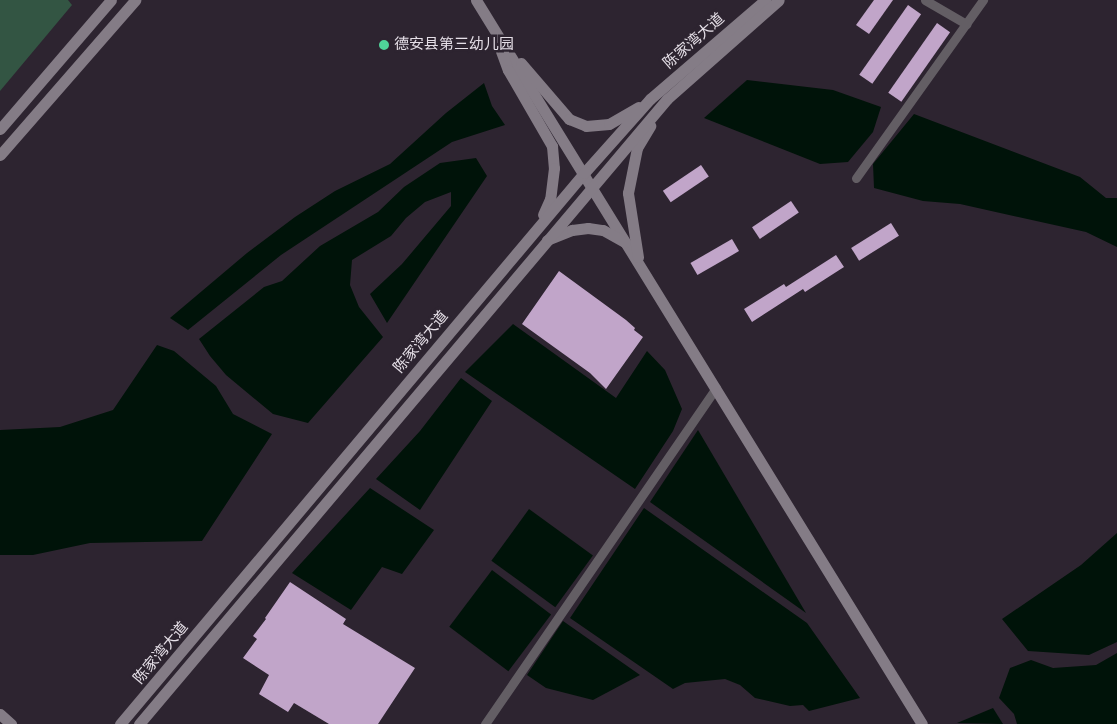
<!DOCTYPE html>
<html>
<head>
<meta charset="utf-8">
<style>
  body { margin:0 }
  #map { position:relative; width:1117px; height:724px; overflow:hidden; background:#2d2430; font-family:"Sofia Sans Condensed","Noto Sans SC",sans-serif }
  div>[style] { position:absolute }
  .green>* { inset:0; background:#335543 }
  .water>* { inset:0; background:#001309; transform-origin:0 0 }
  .building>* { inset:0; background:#c1a5c9; transform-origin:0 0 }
  .street>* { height:9px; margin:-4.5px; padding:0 4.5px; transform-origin:4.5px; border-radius:4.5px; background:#635e64 }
  .secondary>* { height:11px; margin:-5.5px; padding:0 5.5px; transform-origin:5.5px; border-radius:5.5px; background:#847c86 }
  .dots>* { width:14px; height:14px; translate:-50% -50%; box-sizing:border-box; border:2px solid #2d2430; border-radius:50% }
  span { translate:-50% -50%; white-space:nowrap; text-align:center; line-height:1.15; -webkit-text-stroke:5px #2d2430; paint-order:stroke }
  .street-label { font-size:15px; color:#e5dfe7 }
  .poi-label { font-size:15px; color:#e5dfe7 }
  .left { translate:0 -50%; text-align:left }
</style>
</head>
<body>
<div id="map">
  <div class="green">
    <div style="clip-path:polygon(0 0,68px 0,72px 5px,0 91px)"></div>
  </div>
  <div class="water">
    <div style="clip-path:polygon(747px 80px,833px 90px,881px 107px,873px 132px,848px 162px,820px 164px,704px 118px)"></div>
    <div style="clip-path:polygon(484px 83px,492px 106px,505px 125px,452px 142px,281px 255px,188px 330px,170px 318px,247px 253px,295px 217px,335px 191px,390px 164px,446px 113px)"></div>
    <div style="clip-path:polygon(914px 114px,1080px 177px,1106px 198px,1117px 198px,1117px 247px,1086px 232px,960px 204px,923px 201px,874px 188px,873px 164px)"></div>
    <div style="clip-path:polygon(476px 158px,487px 176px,387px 323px,370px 294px,402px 264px,451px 206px,451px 192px,425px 202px,406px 218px,391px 236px,352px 260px,350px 285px,359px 307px,383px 337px,308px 423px,273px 414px,226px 375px,210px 356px,199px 339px,264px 287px,282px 281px,320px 246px,378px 212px,404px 187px,440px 163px)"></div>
    <div style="clip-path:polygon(513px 324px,616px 398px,647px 351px,665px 370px,682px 409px,673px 431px,635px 489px,465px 372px)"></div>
    <div style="clip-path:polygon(157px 345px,174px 351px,216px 386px,233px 414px,272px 434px,202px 541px,90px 543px,33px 555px,0 555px,0 430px,60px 427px,113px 410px)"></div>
    <div style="clip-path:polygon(461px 378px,492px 401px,420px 510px,376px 479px,420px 431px)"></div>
    <div style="clip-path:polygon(698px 430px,806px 613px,650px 502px)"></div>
    <div style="clip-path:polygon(370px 488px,434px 530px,402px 574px,382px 567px,351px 610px,292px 573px)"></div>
    <div style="clip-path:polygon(644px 508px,807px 623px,860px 698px,809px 711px,803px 705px,790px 706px,755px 698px,740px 685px,725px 679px,685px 683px,673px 689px,570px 618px)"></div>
    <div style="left:529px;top:509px;width:79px;height:64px;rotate:36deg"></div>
    <div style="clip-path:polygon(1117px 533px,1117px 642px,1089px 655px,1028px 651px,1002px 619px,1081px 565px)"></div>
    <div style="left:492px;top:570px;width:74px;height:71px;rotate:37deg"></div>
    <div style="clip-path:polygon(563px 621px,640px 675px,593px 700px,546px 688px,527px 675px)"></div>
    <div style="clip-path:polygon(1117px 653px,1117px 724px,1017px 724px,1014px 714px,999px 698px,1010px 668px,1031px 660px,1053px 668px,1096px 665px)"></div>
    <div style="clip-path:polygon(993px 708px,1003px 724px,957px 723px)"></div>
  </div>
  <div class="building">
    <div style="clip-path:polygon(874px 0,893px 0,869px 34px,856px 25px)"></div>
    <div style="left:908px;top:5px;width:16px;height:85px;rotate:35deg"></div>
    <div style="left:937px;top:23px;width:16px;height:85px;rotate:35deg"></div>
    <div style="left:701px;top:165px;width:14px;height:46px;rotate:56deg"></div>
    <div style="left:791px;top:201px;width:14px;height:47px;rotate:56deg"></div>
    <div style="left:891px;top:223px;width:15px;height:47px;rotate:58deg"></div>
    <div style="left:732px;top:239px;width:14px;height:48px;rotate:60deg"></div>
    <div style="clip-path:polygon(836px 255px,844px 267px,805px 292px,803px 289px,752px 322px,744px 309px,784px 284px,786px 287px)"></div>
    <div style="clip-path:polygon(559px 271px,626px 320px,635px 328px,634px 330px,643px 337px,606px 389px,590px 373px,522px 324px)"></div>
    <div style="clip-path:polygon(290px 582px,346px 619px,343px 624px,415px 668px,378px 724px,329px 724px,294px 703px,288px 712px,259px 694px,269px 675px,243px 658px,257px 639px,253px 636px,266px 619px,265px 618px)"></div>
  </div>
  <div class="street">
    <div style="left:925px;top:0;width:48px;rotate:30.3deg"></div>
    <div style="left:856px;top:178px;width:219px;rotate:-54.5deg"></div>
    <div style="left:485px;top:724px;width:408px;rotate:-55.5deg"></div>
  </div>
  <div class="secondary">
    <div style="left:476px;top:0;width:850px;rotate:58.37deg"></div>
    <div style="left:501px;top:51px;width:20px;rotate:70deg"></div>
    <div style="left:508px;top:70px;width:88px;rotate:59.9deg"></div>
    <div style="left:552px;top:146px;width:22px;rotate:85deg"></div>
    <div style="left:554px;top:168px;width:31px;rotate:97deg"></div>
    <div style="left:550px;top:199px;width:17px;rotate:114deg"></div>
    <div style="left:521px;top:63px;width:74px;rotate:49.4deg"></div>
    <div style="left:569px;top:119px;width:18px;rotate:22deg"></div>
    <div style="left:586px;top:126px;width:23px;rotate:-5deg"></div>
    <div style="left:609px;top:124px;width:34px;rotate:-30deg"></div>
    <div style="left:0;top:129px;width:170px;rotate:-49.3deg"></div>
    <div style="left:0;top:155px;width:206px;rotate:-48.9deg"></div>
    <div style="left:547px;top:240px;width:27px;rotate:-22deg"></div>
    <div style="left:572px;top:230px;width:16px;rotate:-7deg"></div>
    <div style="left:588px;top:228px;width:15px;rotate:8deg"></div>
    <div style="left:603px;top:230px;width:25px;rotate:29deg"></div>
    <div style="left:638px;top:257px;width:65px;rotate:-98.9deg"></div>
    <div style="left:628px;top:193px;width:46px;rotate:-78.7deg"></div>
    <div style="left:637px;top:148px;width:26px;rotate:-59deg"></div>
    <div style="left:0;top:714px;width:15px;rotate:42deg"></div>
    <div style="left:120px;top:724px;width:720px;rotate:-49.9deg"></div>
    <div style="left:584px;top:173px;width:99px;rotate:-48.3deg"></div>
    <div style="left:650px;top:99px;width:152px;rotate:-40.7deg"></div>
    <div style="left:139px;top:724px;width:818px;rotate:-49.81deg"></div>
    <div style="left:667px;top:99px;width:149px;rotate:-41.5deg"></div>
  </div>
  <div class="dots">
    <div style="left:384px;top:45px;background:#4fd399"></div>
  </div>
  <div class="street-label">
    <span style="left:694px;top:41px;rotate:-41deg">陈家湾大道</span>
    <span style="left:421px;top:342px;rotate:-50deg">陈家湾大道</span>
    <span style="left:161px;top:653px;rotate:-50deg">陈家湾大道</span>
  </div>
  <div class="poi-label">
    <span class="left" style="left:394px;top:45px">德安县第三幼儿园</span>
  </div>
</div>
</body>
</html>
